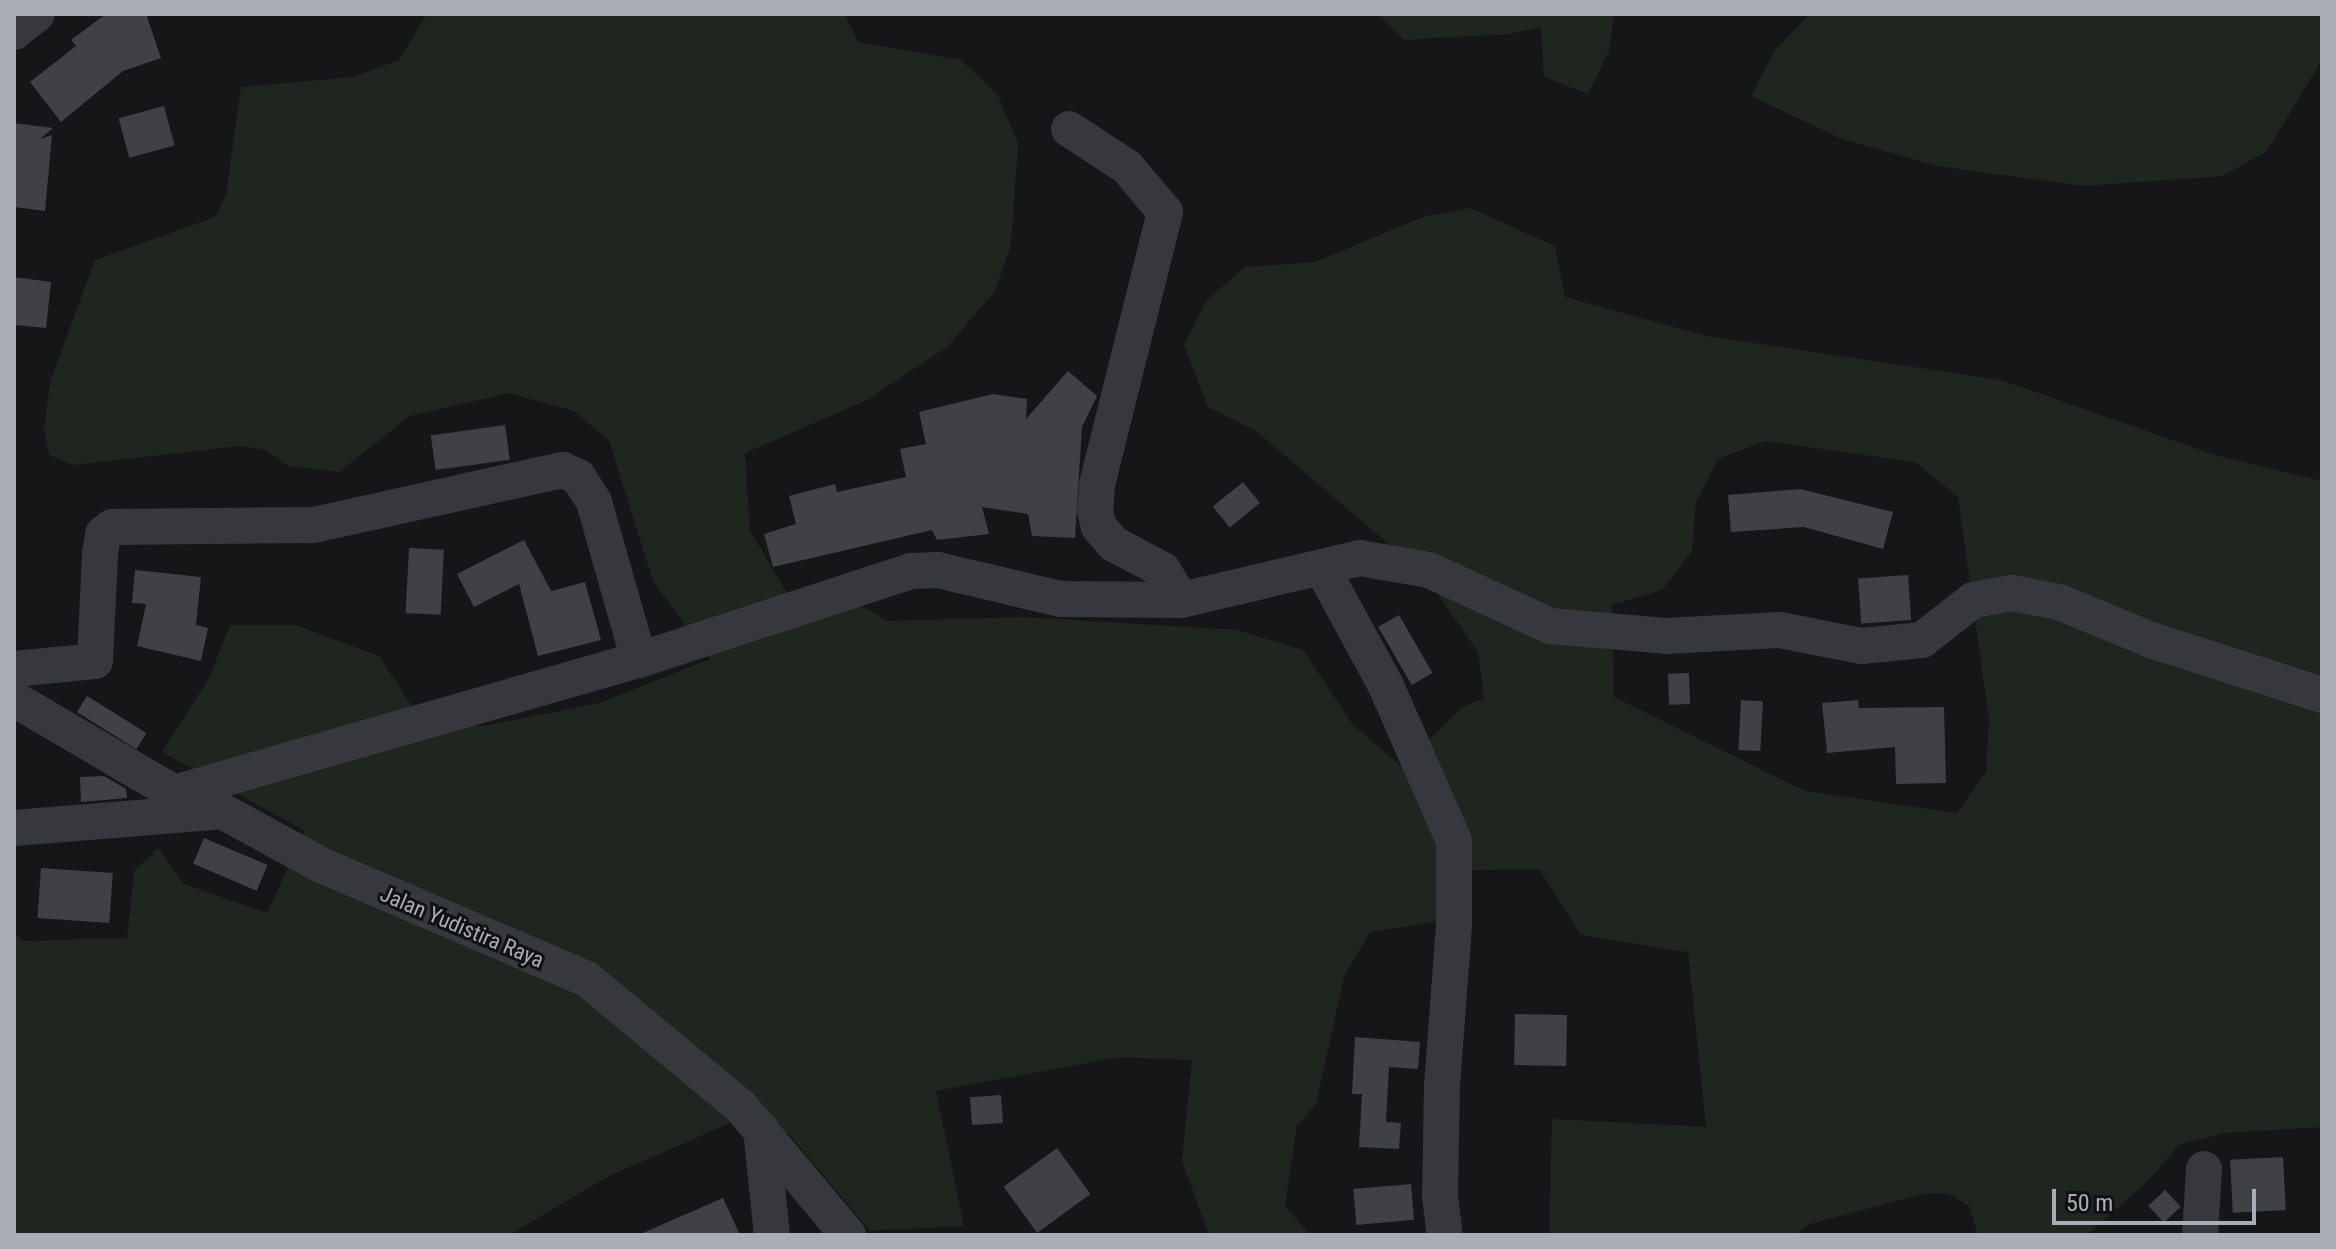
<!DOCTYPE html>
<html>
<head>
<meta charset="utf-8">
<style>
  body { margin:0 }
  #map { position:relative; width:2336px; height:1249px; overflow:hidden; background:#161618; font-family:"Roboto Condensed",sans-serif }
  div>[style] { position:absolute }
  .green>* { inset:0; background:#1e261f }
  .building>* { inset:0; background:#404145; transform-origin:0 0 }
  .minor>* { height:36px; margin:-18px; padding:0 18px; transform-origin:18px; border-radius:18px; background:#37383d }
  span { translate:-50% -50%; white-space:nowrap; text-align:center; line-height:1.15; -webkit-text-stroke:6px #111113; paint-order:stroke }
  .street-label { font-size:22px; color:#a8adb8 }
  .frame { position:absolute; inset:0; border:16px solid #a8adb8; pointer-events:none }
  .scale { position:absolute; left:2052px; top:1189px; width:204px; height:36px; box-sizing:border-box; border:4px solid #a8adb8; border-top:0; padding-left:10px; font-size:24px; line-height:28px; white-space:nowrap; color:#a8adb8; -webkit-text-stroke:6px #111113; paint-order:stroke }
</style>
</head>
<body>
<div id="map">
  <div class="green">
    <div style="clip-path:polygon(evenodd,427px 14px,845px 14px,858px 42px,961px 60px,998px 95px,1018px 144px,1011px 245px,995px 291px,947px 347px,865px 401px,745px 453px,750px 531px,804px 621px,854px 602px,888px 621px,1024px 617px,1237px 630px,1303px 650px,1353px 725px,1402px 767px,1461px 708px,1484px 698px,1478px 652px,1424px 574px,1256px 431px,1208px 407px,1184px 345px,1207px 300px,1245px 267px,1315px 262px,1423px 217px,1470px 208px,1555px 246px,1565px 297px,1707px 336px,2001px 380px,2215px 455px,2322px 481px,2322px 1127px,2225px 1133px,2179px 1145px,2148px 1181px,2087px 1235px,1978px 1235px,1969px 1206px,1948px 1193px,1923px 1194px,1810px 1224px,1795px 1235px,1549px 1235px,1552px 1119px,1706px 1127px,1688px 952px,1581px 935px,1539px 869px,1441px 871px,1443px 921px,1370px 932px,1344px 977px,1316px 1104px,1297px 1126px,1285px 1206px,1310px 1235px,1209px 1235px,1182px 1161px,1192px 1060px,1120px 1057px,936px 1091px,964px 1226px,870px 1231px,788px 1133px,730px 1123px,609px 1176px,509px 1235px,14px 1235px,14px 934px,25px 941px,127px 938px,134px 871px,158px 848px,184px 884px,267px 913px,305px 831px,162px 752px,209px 678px,230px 625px,295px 625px,379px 656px,423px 723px,484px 726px,599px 703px,710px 659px,653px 581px,609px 441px,574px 411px,509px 393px,410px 416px,339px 472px,288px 466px,266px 450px,241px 446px,73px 465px,49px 455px,44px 430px,50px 382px,95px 260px,215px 217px,226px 195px,241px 87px,353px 77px,399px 60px,427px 14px,1765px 441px,1915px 462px,1958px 497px,1989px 720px,1986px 772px,1957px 813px,1805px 791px,1614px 697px,1612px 605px,1662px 590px,1692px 551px,1696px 502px,1718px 459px,1765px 441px)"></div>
    <div style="clip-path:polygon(1378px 14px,1614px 14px,1609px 51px,1588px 94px,1544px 77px,1541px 27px,1509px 34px,1404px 40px)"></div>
    <div style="clip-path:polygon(1810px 14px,2322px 14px,2322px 60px,2267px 151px,2223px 176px,2084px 186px,1937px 166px,1842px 139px,1751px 96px,1774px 51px)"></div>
  </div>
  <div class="building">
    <div style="clip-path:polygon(106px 14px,146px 14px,161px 58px,123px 71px,61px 122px,30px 82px,76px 46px,71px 40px)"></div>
    <div style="left:164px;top:106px;width:41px;height:47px;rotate:75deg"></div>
    <div style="clip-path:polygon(14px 123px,53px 128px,40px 139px,52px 135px,45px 211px,14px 207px)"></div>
    <div style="clip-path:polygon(14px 277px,51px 282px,46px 328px,14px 325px)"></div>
    <div style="clip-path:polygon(1068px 371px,1097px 396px,1082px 427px,1075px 538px,1032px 536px,1028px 514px,982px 507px,989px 534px,937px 540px,932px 530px,773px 567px,764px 534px,796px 524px,789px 496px,835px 484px,837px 492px,906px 477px,900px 449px,926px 444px,919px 412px,993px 394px,1027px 399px,1026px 419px)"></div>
    <div style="left:505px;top:425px;width:35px;height:75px;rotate:82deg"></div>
    <div style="left:1243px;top:482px;width:27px;height:39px;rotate:51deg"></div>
    <div style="clip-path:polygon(1800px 489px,1893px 512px,1883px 549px,1804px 527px,1731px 532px,1728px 495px)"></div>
    <div style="clip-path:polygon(524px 540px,551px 591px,585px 582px,601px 640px,538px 656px,519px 584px,474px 607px,457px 574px)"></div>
    <div style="left:409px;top:548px;width:35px;height:65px;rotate:3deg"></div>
    <div style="clip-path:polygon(135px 570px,201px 577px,196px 625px,208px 628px,201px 661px,137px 646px,146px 604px,132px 603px)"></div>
    <div style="left:1908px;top:575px;width:45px;height:50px;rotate:86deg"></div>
    <div style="left:1399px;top:615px;width:67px;height:24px;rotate:60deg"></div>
    <div style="left:1689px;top:673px;width:31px;height:21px;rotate:88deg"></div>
    <div style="left:87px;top:696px;width:70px;height:19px;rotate:32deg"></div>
    <div style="left:1741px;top:700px;width:22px;height:50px;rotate:3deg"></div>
    <div style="clip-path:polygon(1858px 700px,1859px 708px,1944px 707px,1946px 783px,1896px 784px,1895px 747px,1827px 753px,1822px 703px)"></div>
    <div style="clip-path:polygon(104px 776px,126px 789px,127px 798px,81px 802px,80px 777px)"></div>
    <div style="left:204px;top:838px;width:69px;height:28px;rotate:23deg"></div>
    <div style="left:41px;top:868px;width:72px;height:50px;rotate:4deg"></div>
    <div style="left:1515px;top:1014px;width:52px;height:51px;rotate:1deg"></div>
    <div style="clip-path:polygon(1355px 1037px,1420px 1042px,1418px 1069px,1389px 1067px,1386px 1122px,1401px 1123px,1399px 1149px,1359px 1147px,1362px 1094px,1352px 1094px)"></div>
    <div style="left:1001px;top:1095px;width:28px;height:31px;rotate:86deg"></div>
    <div style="left:1057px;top:1148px;width:57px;height:66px;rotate:54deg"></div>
    <div style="left:2283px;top:1157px;width:53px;height:53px;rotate:87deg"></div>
    <div style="left:1411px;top:1184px;width:36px;height:58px;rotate:85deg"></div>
    <div style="left:2165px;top:1190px;width:23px;height:23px;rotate:47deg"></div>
    <div style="clip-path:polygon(723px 1198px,740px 1235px,638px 1235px)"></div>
  </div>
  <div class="minor">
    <div style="left:14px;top:32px;width:29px;rotate:-38deg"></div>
    <div style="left:1069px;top:129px;width:69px;rotate:33.2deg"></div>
    <div style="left:1127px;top:167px;width:59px;rotate:49.8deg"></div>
    <div style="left:1165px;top:212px;width:281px;rotate:104deg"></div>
    <div style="left:1097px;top:485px;width:26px;rotate:94deg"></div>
    <div style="left:1095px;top:511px;width:16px;rotate:76deg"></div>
    <div style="left:1099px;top:527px;width:23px;rotate:49deg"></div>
    <div style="left:1114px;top:544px;width:55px;rotate:28deg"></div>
    <div style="left:1163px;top:570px;width:35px;rotate:59deg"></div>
    <div style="left:1322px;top:568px;width:134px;rotate:61.5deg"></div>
    <div style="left:1386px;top:686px;width:169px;rotate:66.3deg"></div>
    <div style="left:1454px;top:841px;width:85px;rotate:90deg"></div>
    <div style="left:1454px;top:926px;width:158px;rotate:94.3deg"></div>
    <div style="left:1442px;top:1084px;width:112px;rotate:91deg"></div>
    <div style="left:1440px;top:1196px;width:39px;rotate:83deg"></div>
    <div style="left:14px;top:669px;width:81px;rotate:-5.6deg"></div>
    <div style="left:95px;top:661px;width:107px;rotate:-87.3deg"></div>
    <div style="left:100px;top:554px;width:20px;rotate:-81deg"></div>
    <div style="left:103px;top:534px;width:11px;rotate:-38deg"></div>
    <div style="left:112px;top:527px;width:202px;rotate:-0.6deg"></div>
    <div style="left:314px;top:525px;width:255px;rotate:-12.5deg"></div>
    <div style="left:563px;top:470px;width:17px;rotate:25deg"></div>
    <div style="left:578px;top:477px;width:30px;rotate:57deg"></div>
    <div style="left:594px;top:502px;width:164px;rotate:74.1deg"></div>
    <div style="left:14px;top:699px;width:186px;rotate:30.4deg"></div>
    <div style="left:174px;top:793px;width:51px;rotate:20.6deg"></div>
    <div style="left:222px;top:811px;width:113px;rotate:28.6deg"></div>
    <div style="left:321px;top:865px;width:289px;rotate:23.2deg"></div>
    <div style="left:587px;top:979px;width:200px;rotate:39.7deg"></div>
    <div style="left:741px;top:1107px;width:167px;rotate:50.1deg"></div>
    <div style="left:174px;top:793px;width:484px;rotate:-16deg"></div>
    <div style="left:639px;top:660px;width:286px;rotate:-18.1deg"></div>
    <div style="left:911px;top:571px;width:27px;rotate:-2deg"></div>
    <div style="left:938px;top:570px;width:126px;rotate:13.3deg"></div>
    <div style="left:1061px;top:599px;width:120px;rotate:0.5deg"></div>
    <div style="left:1181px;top:600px;width:184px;rotate:-13.2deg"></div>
    <div style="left:1360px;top:558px;width:70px;rotate:9.9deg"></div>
    <div style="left:1429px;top:570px;width:133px;rotate:24.8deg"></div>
    <div style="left:1550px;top:626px;width:116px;rotate:4.9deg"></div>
    <div style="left:1666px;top:636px;width:114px;rotate:-3deg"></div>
    <div style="left:1780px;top:630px;width:83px;rotate:11.2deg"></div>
    <div style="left:1861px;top:646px;width:61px;rotate:-5.6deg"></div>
    <div style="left:1922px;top:640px;width:65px;rotate:-38.1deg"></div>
    <div style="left:1973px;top:600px;width:40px;rotate:-10deg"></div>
    <div style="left:2012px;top:593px;width:48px;rotate:10.8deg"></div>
    <div style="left:2059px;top:602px;width:100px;rotate:22.4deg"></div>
    <div style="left:2151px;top:640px;width:180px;rotate:17.8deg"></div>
    <div style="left:14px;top:828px;width:199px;rotate:-4.6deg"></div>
    <div style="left:761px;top:1129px;width:107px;rotate:84.1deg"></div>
    <div style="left:2200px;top:1235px;width:66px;rotate:-86.5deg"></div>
  </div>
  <div class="street-label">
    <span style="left:462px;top:927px;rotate:23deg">Jalan Yudistira Raya</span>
  </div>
  <div class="frame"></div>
  <div class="scale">50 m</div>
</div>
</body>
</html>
